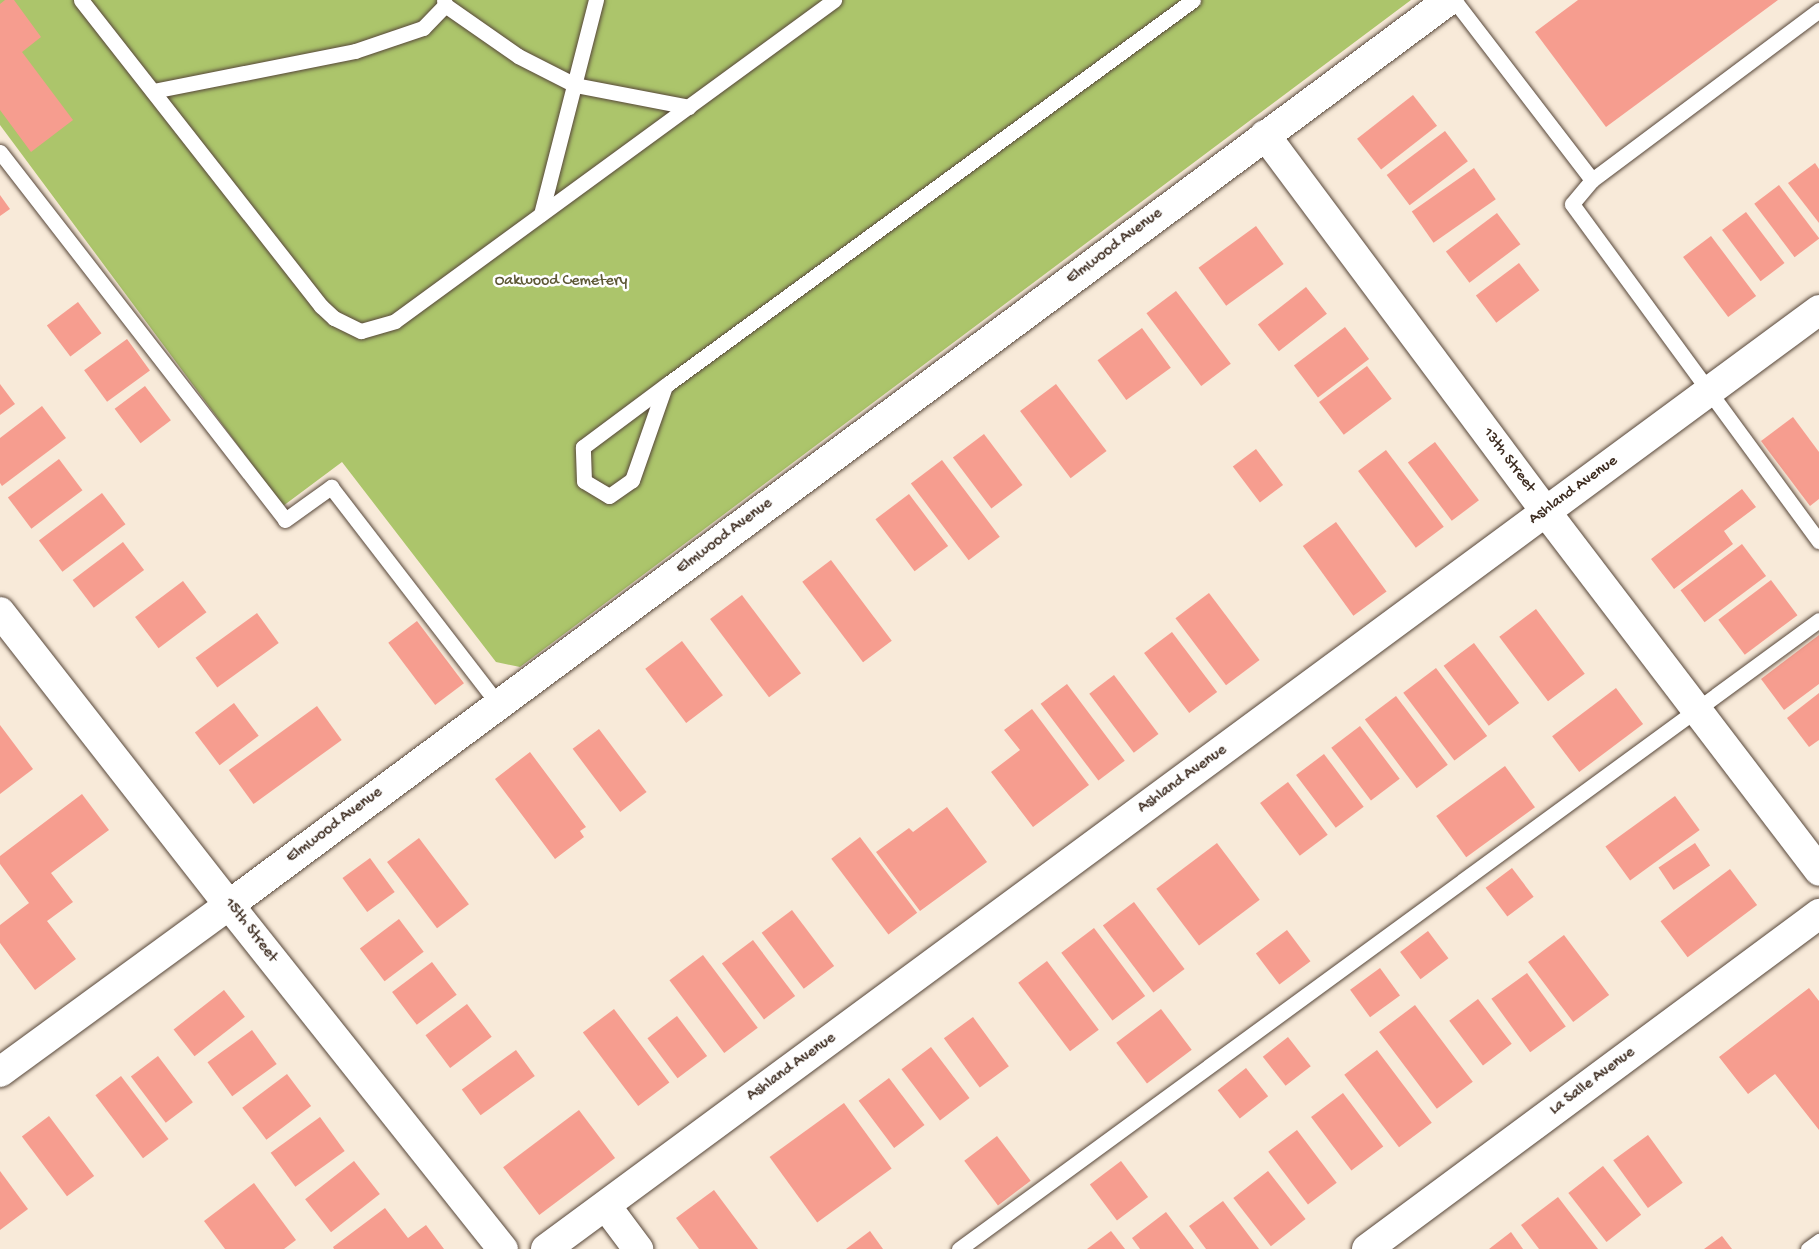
<!DOCTYPE html>
<html>
<head>
<meta charset="utf-8">
<style>
  body { margin:0 }
  #map { position:relative; width:1819px; height:1249px; overflow:hidden; background:#f8ead9; font-family:"Gochi Hand",sans-serif }
  div>[style] { position:absolute }
  .green>* { inset:0; background:#acc56b }
  .building>* { inset:0; background:#f69d8f; transform-origin:0 0 }
  .roads { filter:drop-shadow(0 0 2px #57473a) drop-shadow(0 0 2px #57473a) }
  .service>* { height:15px; margin:-7.5px; padding:0 7.5px; transform-origin:7.5px; border-radius:7.5px; background:#fff }
  .minor>* { height:30px; margin:-15px; padding:0 15px; transform-origin:15px; border-radius:15px; background:#fff }
  span { translate:-50% -50%; white-space:nowrap; text-align:center; line-height:1.15; -webkit-text-stroke:5px #fff; paint-order:stroke }
  .street-label { font-size:16px; color:#3b2a1e }
  .park-label { font-size:16px; color:#5d5835 }
</style>
</head>
<body>
<div id="map">
  <div class="green">
    <div style="clip-path:polygon(0 0,1411px 0,520px 667px,496px 662px,342px 462px,283px 506px,0 125px)"></div>
  </div>
  <div class="building">
    <div style="clip-path:polygon(5px 0,14px 0,41px 37px,22px 52px,73px 120px,31px 152px,0 110px,0 4px)"></div>
    <div style="clip-path:polygon(1578px 0,1778px 0,1606px 127px,1535px 32px)"></div>
    <div style="left:1413px;top:95px;width:39px;height:71px;rotate:52deg"></div>
    <div style="left:1445px;top:131px;width:38px;height:73px;rotate:53deg"></div>
    <div style="clip-path:polygon(1815px 163px,1819px 169px,1819px 223px,1788px 183px)"></div>
    <div style="left:1474px;top:168px;width:38px;height:76px;rotate:55deg"></div>
    <div style="left:1779px;top:185px;width:67px;height:31px;rotate:53deg"></div>
    <div style="clip-path:polygon(0 195px,10px 209px,0 216px)"></div>
    <div style="left:1746px;top:212px;width:64px;height:30px;rotate:53deg"></div>
    <div style="left:1497px;top:213px;width:39px;height:64px;rotate:53deg"></div>
    <div style="left:1256px;top:226px;width:47px;height:71px;rotate:54deg"></div>
    <div style="left:1711px;top:236px;width:75px;height:35px;rotate:53deg"></div>
    <div style="left:1519px;top:263px;width:34px;height:54px;rotate:53deg"></div>
    <div style="left:1306px;top:287px;width:34px;height:61px;rotate:52deg"></div>
    <div style="left:1176px;top:291px;width:91px;height:37px;rotate:53deg"></div>
    <div style="left:78px;top:302px;width:39px;height:39px;rotate:53deg"></div>
    <div style="left:1345px;top:327px;width:40px;height:64px;rotate:53deg"></div>
    <div style="left:1142px;top:328px;width:49px;height:55px;rotate:54deg"></div>
    <div style="left:127px;top:339px;width:39px;height:53px;rotate:54deg"></div>
    <div style="left:1367px;top:366px;width:41px;height:60px;rotate:53deg"></div>
    <div style="clip-path:polygon(0 384px,15px 404px,0 415px)"></div>
    <div style="left:1056px;top:384px;width:84px;height:45px;rotate:53deg"></div>
    <div style="left:145px;top:386px;width:43px;height:38px;rotate:53deg"></div>
    <div style="clip-path:polygon(42px 406px,66px 438px,2px 486px,0 483px,0 438px)"></div>
    <div style="clip-path:polygon(1793px 417px,1819px 452px,1819px 499px,1810px 506px,1761px 441px)"></div>
    <div style="left:984px;top:434px;width:64px;height:39px;rotate:53deg"></div>
    <div style="left:1435px;top:442px;width:73px;height:34px;rotate:53deg"></div>
    <div style="left:1256px;top:449px;width:45px;height:29px;rotate:53deg"></div>
    <div style="left:1386px;top:450px;width:96px;height:35px;rotate:53deg"></div>
    <div style="left:59px;top:459px;width:39px;height:64px;rotate:53deg"></div>
    <div style="left:942px;top:460px;width:96px;height:39px;rotate:53deg"></div>
    <div style="clip-path:polygon(1742px 489px,1756px 507px,1724px 531px,1733px 544px,1674px 589px,1651px 559px)"></div>
    <div style="left:102px;top:493px;width:39px;height:79px;rotate:53deg"></div>
    <div style="left:909px;top:494px;width:65px;height:42px;rotate:53deg"></div>
    <div style="left:1336px;top:522px;width:86px;height:41px;rotate:54deg"></div>
    <div style="left:123px;top:542px;width:35px;height:63px;rotate:53deg"></div>
    <div style="left:1742px;top:544px;width:40px;height:77px;rotate:53deg"></div>
    <div style="left:831px;top:560px;width:101px;height:36px;rotate:53deg"></div>
    <div style="left:1771px;top:580px;width:44px;height:66px;rotate:53deg"></div>
    <div style="left:183px;top:581px;width:39px;height:60px;rotate:53deg"></div>
    <div style="left:1209px;top:593px;width:84px;height:42px;rotate:53deg"></div>
    <div style="left:742px;top:595px;width:98px;height:40px;rotate:53deg"></div>
    <div style="left:1536px;top:609px;width:81px;height:46px;rotate:53deg"></div>
    <div style="left:257px;top:613px;width:37px;height:76px;rotate:54deg"></div>
    <div style="left:417px;top:621px;width:78px;height:36px;rotate:53deg"></div>
    <div style="left:1172px;top:632px;width:75px;height:35px;rotate:53deg"></div>
    <div style="clip-path:polygon(1819px 635px,1819px 684px,1784px 710px,1761px 679px)"></div>
    <div style="left:682px;top:641px;width:68px;height:46px;rotate:53deg"></div>
    <div style="left:1474px;top:643px;width:75px;height:38px;rotate:53deg"></div>
    <div style="left:1436px;top:668px;width:85px;height:41px;rotate:53deg"></div>
    <div style="left:1114px;top:675px;width:74px;height:31px;rotate:53deg"></div>
    <div style="left:1067px;top:684px;width:96px;height:33px;rotate:53deg"></div>
    <div style="left:1616px;top:688px;width:45px;height:80px;rotate:53deg"></div>
    <div style="clip-path:polygon(1819px 693px,1819px 740px,1809px 747px,1787px 718px)"></div>
    <div style="left:1396px;top:696px;width:86px;height:39px;rotate:53deg"></div>
    <div style="left:234px;top:703px;width:41px;height:49px;rotate:53deg"></div>
    <div style="left:317px;top:706px;width:42px;height:109px;rotate:54deg"></div>
    <div style="clip-path:polygon(1032px 709px,1089px 785px,1033px 827px,991px 772px,1020px 750px,1004px 730px)"></div>
    <div style="clip-path:polygon(0 725px,33px 769px,0 794px)"></div>
    <div style="left:1360px;top:726px;width:66px;height:36px;rotate:53deg"></div>
    <div style="left:599px;top:729px;width:79px;height:33px;rotate:53deg"></div>
    <div style="clip-path:polygon(530px 752px,586px 827px,580px 831px,584px 837px,555px 859px,495px 779px)"></div>
    <div style="left:1324px;top:754px;width:66px;height:35px;rotate:53deg"></div>
    <div style="left:1505px;top:766px;width:51px;height:85px;rotate:54deg"></div>
    <div style="left:1288px;top:782px;width:66px;height:35px;rotate:53deg"></div>
    <div style="clip-path:polygon(82px 794px,109px 830px,51px 873px,73px 902px,47px 921px,76px 959px,35px 990px,0 943px,0 925px,29px 903px,0 864px,0 856px)"></div>
    <div style="left:1675px;top:796px;width:42px;height:86px;rotate:54deg"></div>
    <div style="clip-path:polygon(947px 807px,987px 862px,920px 911px,876px 852px,909px 828px,913px 832px)"></div>
    <div style="left:860px;top:837px;width:95px;height:36px;rotate:53deg"></div>
    <div style="left:419px;top:838px;width:83px;height:40px;rotate:53deg"></div>
    <div style="left:1217px;top:843px;width:71px;height:76px;rotate:53deg"></div>
    <div style="left:1695px;top:843px;width:27px;height:44px;rotate:56deg"></div>
    <div style="left:370px;top:858px;width:42px;height:34px;rotate:54deg"></div>
    <div style="left:1512px;top:868px;width:36px;height:33px;rotate:53deg"></div>
    <div style="left:1730px;top:869px;width:45px;height:87px;rotate:53deg"></div>
    <div style="left:1134px;top:902px;width:84px;height:39px;rotate:53deg"></div>
    <div style="left:792px;top:910px;width:70px;height:38px;rotate:53deg"></div>
    <div style="left:399px;top:919px;width:41px;height:49px;rotate:53deg"></div>
    <div style="left:1094px;top:928px;width:85px;height:41px;rotate:53deg"></div>
    <div style="left:1287px;top:930px;width:39px;height:39px;rotate:53deg"></div>
    <div style="left:1428px;top:931px;width:34px;height:35px;rotate:53deg"></div>
    <div style="left:1564px;top:935px;width:75px;height:45px;rotate:53deg"></div>
    <div style="left:753px;top:940px;width:70px;height:39px;rotate:53deg"></div>
    <div style="left:703px;top:955px;width:91px;height:42px;rotate:53deg"></div>
    <div style="left:1047px;top:961px;width:86px;height:36px;rotate:53deg"></div>
    <div style="left:432px;top:962px;width:41px;height:50px;rotate:53deg"></div>
    <div style="left:1380px;top:968px;width:34px;height:37px;rotate:54deg"></div>
    <div style="left:1527px;top:973px;width:66px;height:44px;rotate:54deg"></div>
    <div style="clip-path:polygon(1809px 988px,1819px 1001px,1819px 1130px,1775px 1074px,1748px 1094px,1719px 1057px)"></div>
    <div style="left:224px;top:990px;width:34px;height:64px;rotate:52deg"></div>
    <div style="left:1478px;top:999px;width:56px;height:36px;rotate:53deg"></div>
    <div style="left:467px;top:1004px;width:41px;height:52px;rotate:53deg"></div>
    <div style="left:1415px;top:1005px;width:96px;height:45px;rotate:53deg"></div>
    <div style="left:614px;top:1009px;width:92px;height:39px;rotate:53deg"></div>
    <div style="left:1161px;top:1009px;width:51px;height:56px;rotate:53deg"></div>
    <div style="left:677px;top:1016px;width:50px;height:37px;rotate:53deg"></div>
    <div style="left:973px;top:1017px;width:61px;height:36px;rotate:54deg"></div>
    <div style="left:252px;top:1030px;width:42px;height:55px;rotate:54deg"></div>
    <div style="left:1288px;top:1037px;width:37px;height:32px;rotate:52deg"></div>
    <div style="left:931px;top:1047px;width:64px;height:37px;rotate:53deg"></div>
    <div style="left:516px;top:1050px;width:32px;height:67px;rotate:54deg"></div>
    <div style="left:1377px;top:1050px;width:91px;height:41px;rotate:53deg"></div>
    <div style="left:158px;top:1056px;width:58px;height:34px;rotate:53deg"></div>
    <div style="left:1246px;top:1068px;width:36px;height:36px;rotate:52deg"></div>
    <div style="left:287px;top:1074px;width:40px;height:56px;rotate:53deg"></div>
    <div style="left:121px;top:1076px;width:79px;height:32px;rotate:53deg"></div>
    <div style="left:889px;top:1078px;width:59px;height:38px;rotate:53deg"></div>
    <div style="left:1343px;top:1093px;width:67px;height:40px;rotate:53deg"></div>
    <div style="left:844px;top:1103px;width:81px;height:92px;rotate:54deg"></div>
    <div style="left:579px;top:1110px;width:60px;height:95px;rotate:53deg"></div>
    <div style="left:49px;top:1116px;width:75px;height:34px;rotate:53deg"></div>
    <div style="left:320px;top:1117px;width:42px;height:61px;rotate:54deg"></div>
    <div style="left:1297px;top:1130px;width:66px;height:36px;rotate:53deg"></div>
    <div style="left:1648px;top:1135px;width:59px;height:43px;rotate:54deg"></div>
    <div style="left:997px;top:1136px;width:56px;height:41px;rotate:53deg"></div>
    <div style="left:354px;top:1161px;width:42px;height:62px;rotate:52deg"></div>
    <div style="left:1121px;top:1161px;width:45px;height:39px;rotate:53deg"></div>
    <div style="left:1603px;top:1166px;width:62px;height:44px;rotate:52deg"></div>
    <div style="clip-path:polygon(0 1171px,28px 1209px,0 1230px)"></div>
    <div style="left:1268px;top:1171px;width:61px;height:44px;rotate:52deg"></div>
    <div style="clip-path:polygon(254px 1183px,296px 1240px,284px 1249px,225px 1249px,204px 1221px)"></div>
    <div style="clip-path:polygon(714px 1190px,758px 1249px,699px 1249px,676px 1218px)"></div>
    <div style="clip-path:polygon(1558px 1197px,1598px 1249px,1539px 1249px,1521px 1225px)"></div>
    <div style="clip-path:polygon(1223px 1201px,1259px 1249px,1206px 1249px,1189px 1226px)"></div>
    <div style="clip-path:polygon(385px 1208px,408px 1238px,426px 1225px,444px 1249px,334px 1249px,333px 1247px)"></div>
    <div style="clip-path:polygon(1166px 1212px,1194px 1249px,1140px 1249px,1132px 1238px)"></div>
    <div style="clip-path:polygon(870px 1231px,883px 1249px,846px 1249px)"></div>
    <div style="clip-path:polygon(1111px 1231px,1125px 1249px,1087px 1249px)"></div>
    <div style="clip-path:polygon(1511px 1232px,1523px 1249px,1489px 1249px)"></div>
    <div style="clip-path:polygon(1722px 1236px,1732px 1249px,1704px 1249px)"></div>
  </div>
  <div class="roads">
    <div class="service">
      <div style="left:81px;top:0;width:389px;rotate:51.9deg"></div>
      <div style="left:321px;top:306px;width:18px;rotate:43deg"></div>
      <div style="left:334px;top:318px;width:30px;rotate:26deg"></div>
      <div style="left:361px;top:331px;width:35px;rotate:-16deg"></div>
      <div style="left:395px;top:321px;width:544px;rotate:-36.17deg"></div>
      <div style="left:444px;top:0;width:5px;rotate:79deg"></div>
      <div style="left:445px;top:5px;width:89px;rotate:34.9deg"></div>
      <div style="left:518px;top:56px;width:64px;rotate:27deg"></div>
      <div style="left:575px;top:85px;width:116px;rotate:10.9deg"></div>
      <div style="left:1454px;top:0;width:227px;rotate:52.5deg"></div>
      <div style="left:1592px;top:180px;width:284px;rotate:-36.8deg"></div>
      <div style="left:153px;top:91px;width:206px;rotate:-11.2deg"></div>
      <div style="left:355px;top:51px;width:72px;rotate:-18.7deg"></div>
      <div style="left:423px;top:28px;width:32px;rotate:-46deg"></div>
      <div style="left:0;top:152px;width:465px;rotate:52.2deg"></div>
      <div style="left:285px;top:520px;width:57px;rotate:-35.7deg"></div>
      <div style="left:331px;top:487px;width:275px;rotate:52.4deg"></div>
      <div style="left:1592px;top:180px;width:31px;rotate:130deg"></div>
      <div style="left:1572px;top:204px;width:418px;rotate:53.8deg"></div>
      <div style="left:541px;top:214px;width:221px;rotate:-75.6deg"></div>
      <div style="left:665px;top:386px;width:100px;rotate:109.3deg"></div>
      <div style="left:632px;top:480px;width:28px;rotate:145deg"></div>
      <div style="left:609px;top:496px;width:29px;rotate:-149deg"></div>
      <div style="left:584px;top:481px;width:34px;rotate:-92deg"></div>
      <div style="left:583px;top:447px;width:107px;rotate:-36.7deg"></div>
      <div style="left:669px;top:383px;width:649px;rotate:-36.16deg"></div>
      <div style="left:959px;top:1249px;width:1065px;rotate:-36.18deg"></div>
      <div style="left:1808px;top:1249px;width:14px;rotate:-36deg"></div>
    </div>
    <div class="minor">
      <div style="left:1265px;top:135px;width:470px;rotate:53.3deg"></div>
      <div style="left:1546px;top:512px;width:451px;rotate:52.7deg"></div>
      <div style="left:0;top:612px;width:372px;rotate:52deg"></div>
      <div style="left:229px;top:905px;width:440px;rotate:51.5deg"></div>
      <div style="left:0;top:1072px;width:283px;rotate:-36.1deg"></div>
      <div style="left:229px;top:905px;width:1519px;rotate:-36.57deg"></div>
      <div style="left:606px;top:1206px;width:54px;rotate:53.3deg"></div>
      <div style="left:546px;top:1249px;width:1582px;rotate:-36.41deg"></div>
      <div style="left:1367px;top:1249px;width:563px;rotate:-36.54deg"></div>
    </div>
  </div>
  <div class="street-label">
    <span style="left:1115px;top:247px;rotate:-37deg">Elmwood Avenue</span>
    <span style="left:1508px;top:461px;rotate:53deg">13th Street</span>
    <span style="left:1574px;top:491px;rotate:-36deg">Ashland Avenue</span>
    <span style="left:725px;top:537px;rotate:-37deg">Elmwood Avenue</span>
    <span style="left:1183px;top:780px;rotate:-36deg">Ashland Avenue</span>
    <span style="left:335px;top:826px;rotate:-37deg">Elmwood Avenue</span>
    <span style="left:250px;top:931px;rotate:52deg">15th Street</span>
    <span style="left:792px;top:1068px;rotate:-36deg">Ashland Avenue</span>
    <span style="left:1593px;top:1082px;rotate:-37deg">La Salle Avenue</span>
  </div>
  <div class="park-label">
    <span style="left:561px;top:282px">Oakwood Cemetery</span>
  </div>
</div>
</body>
</html>
